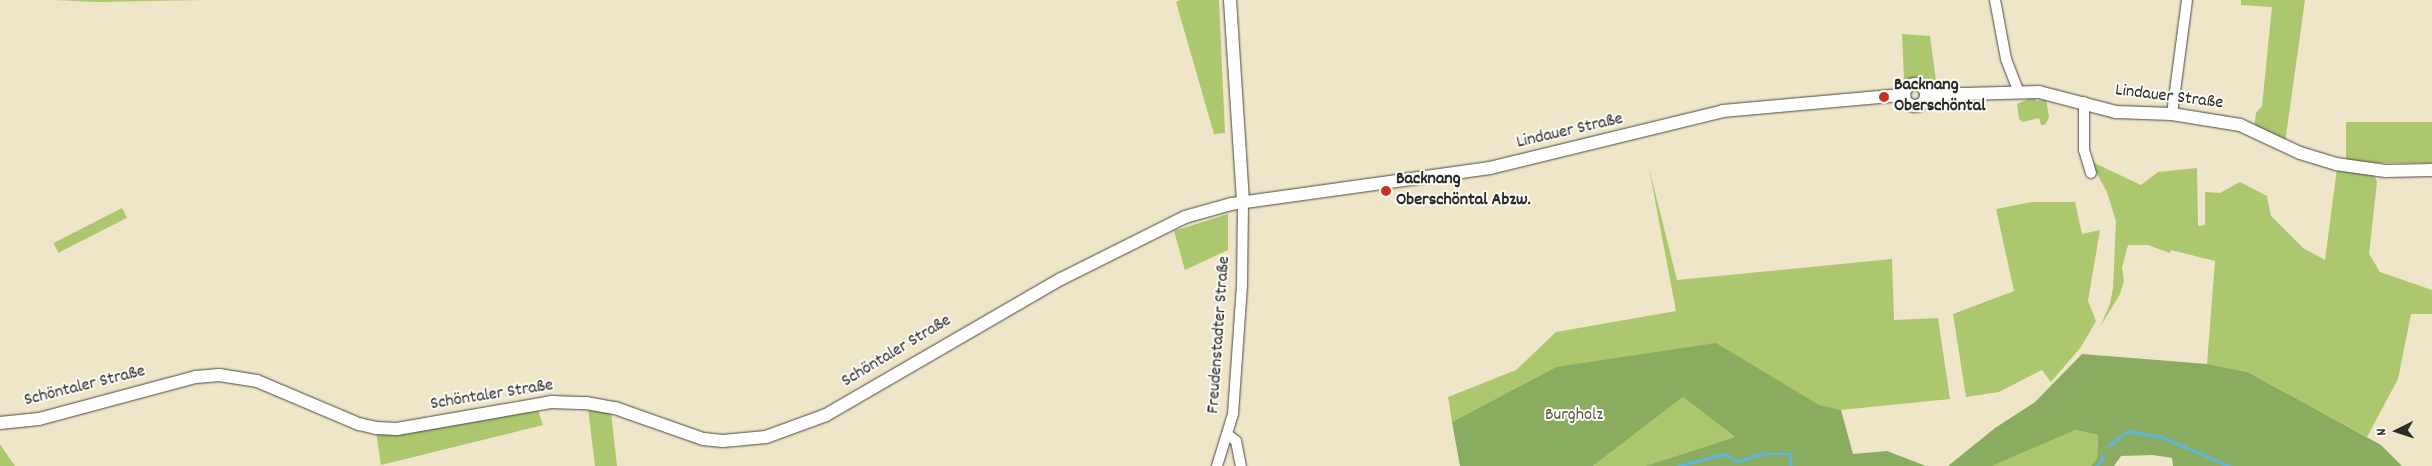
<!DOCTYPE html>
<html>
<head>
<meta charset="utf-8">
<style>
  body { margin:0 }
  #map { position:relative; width:2432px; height:466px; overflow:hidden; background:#efe6c9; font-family:Dekko,sans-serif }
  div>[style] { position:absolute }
  .green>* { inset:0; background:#acc76d; transform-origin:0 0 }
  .forest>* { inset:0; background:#89ac60 }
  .stream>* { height:2.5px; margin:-1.25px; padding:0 1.25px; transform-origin:1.25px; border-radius:1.25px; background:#61b4dd }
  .roads { filter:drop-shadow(0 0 1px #484743) drop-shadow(0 0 1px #484743) }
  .minor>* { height:10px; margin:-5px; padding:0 5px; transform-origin:5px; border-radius:5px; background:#fff }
  .tertiary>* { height:12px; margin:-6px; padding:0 6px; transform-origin:6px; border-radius:6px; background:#fff }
  .tertiary>.ring { margin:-6px; padding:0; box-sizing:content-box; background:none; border:12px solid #fff; border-radius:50% }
  .dots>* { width:14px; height:14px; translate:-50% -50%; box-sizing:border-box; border:2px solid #fdfcf7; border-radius:50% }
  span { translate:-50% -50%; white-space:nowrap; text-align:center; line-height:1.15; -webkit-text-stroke:4px #fdfcf7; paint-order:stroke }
  .poi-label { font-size:18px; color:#2b2b2b; font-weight:700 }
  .left { translate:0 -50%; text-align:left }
  .street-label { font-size:18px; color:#2b2b2b }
  .park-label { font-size:18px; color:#525a3f }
  .north { position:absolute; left:2372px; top:406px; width:50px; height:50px; -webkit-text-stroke:4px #fdfcf7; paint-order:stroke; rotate:266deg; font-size:14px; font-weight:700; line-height:20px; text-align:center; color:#2b2b2b }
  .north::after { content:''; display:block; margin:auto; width:18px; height:22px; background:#2b2b2b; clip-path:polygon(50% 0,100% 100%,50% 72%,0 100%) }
</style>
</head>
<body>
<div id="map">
  <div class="green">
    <div style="clip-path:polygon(55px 0,204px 0,97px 2px)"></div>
    <div style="clip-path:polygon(1180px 0,1219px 0,1225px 133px,1214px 134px,1176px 2px)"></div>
    <div style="clip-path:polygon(2241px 0,2305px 0,2285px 143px,2254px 127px,2256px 113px,2262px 106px,2272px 7px,2241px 5px)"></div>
    <div style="clip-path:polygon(1902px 34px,1930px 36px,1937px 88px,1919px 77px,1904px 79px)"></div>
    <div style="clip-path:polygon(2033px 97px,2037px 101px,2046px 99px,2049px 117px,2045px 125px,2041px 125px,2039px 118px,2023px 122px,2019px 119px,2017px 104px)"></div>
    <div style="left:2346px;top:122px;width:86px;height:41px"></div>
    <div style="clip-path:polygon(2090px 161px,2141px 185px,2158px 172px,2197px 168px,2198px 226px,2205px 225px,2205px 192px,2220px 193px,2240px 182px,2267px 196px,2271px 216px,2303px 248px,2325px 260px,2337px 168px,2374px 174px,2377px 182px,2369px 254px,2380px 272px,2432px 290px,2432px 314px,2411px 314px,2398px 379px,2367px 437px,2248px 372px,2207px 364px,2215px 261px,2171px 250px,2170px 253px,2148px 245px,2128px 245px,2122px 268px,2124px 281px,2120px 294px,2100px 327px,2110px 304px,2113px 288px,2116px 221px,2107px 192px)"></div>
    <div style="clip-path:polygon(1649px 168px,1677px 280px,1892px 259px,1894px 320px,1938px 318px,1950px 399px,1841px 410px,1556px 367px,1452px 422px,1448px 397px,1516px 370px,1556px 332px,1676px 311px)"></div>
    <div style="clip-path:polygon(2032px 202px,2075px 202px,2082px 234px,2100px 230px,2088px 301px,2096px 321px,2081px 347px,2051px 382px,2042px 370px,1999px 392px,1966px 397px,1953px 314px,2014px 291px,1996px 209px)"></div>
    <div style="left:122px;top:208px;width:11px;height:77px;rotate:63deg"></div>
    <div style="clip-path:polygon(1228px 214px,1228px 250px,1185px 270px,1174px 231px)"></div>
    <div style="clip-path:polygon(1683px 397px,1735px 437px,1645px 466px,1593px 466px)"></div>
    <div style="clip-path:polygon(588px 408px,611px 412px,617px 466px,595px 466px)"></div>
    <div style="clip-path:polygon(538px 410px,543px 425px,381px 465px,376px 432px)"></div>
    <div style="clip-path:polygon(2074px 430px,2098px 435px,2097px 458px,2091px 466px,1992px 466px)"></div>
    <div style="clip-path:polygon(0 444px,8px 456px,15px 466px,0 466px)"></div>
  </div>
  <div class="forest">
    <div style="clip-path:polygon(1716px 343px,1819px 405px,1841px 410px,1853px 454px,1887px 451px,1926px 466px,1645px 466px,1735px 437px,1683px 397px,1593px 466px,1460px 466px,1452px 422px,1556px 367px)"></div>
    <div style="clip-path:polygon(2082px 354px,2207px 364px,2248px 372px,2381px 445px,2402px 466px,2173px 466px,2172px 458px,2153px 455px,2121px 456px,2114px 466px,2091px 466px,2097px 458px,2098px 435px,2075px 430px,1992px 466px,1948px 466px,1995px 428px,2035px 402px)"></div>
  </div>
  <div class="stream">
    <div style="left:2108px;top:446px;width:25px;rotate:-37deg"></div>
    <div style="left:2128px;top:431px;width:35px;rotate:10deg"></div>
    <div style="left:2162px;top:437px;width:73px;rotate:23.4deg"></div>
    <div style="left:1678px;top:466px;width:47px;rotate:-14.9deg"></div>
    <div style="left:1723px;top:454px;width:17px;rotate:25deg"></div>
    <div style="left:1738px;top:461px;width:26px;rotate:-16deg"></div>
    <div style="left:1763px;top:454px;width:27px"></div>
    <div style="left:1790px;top:454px;width:12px;rotate:85deg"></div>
    <div style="left:2097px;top:466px;width:11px;rotate:-56deg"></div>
  </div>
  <div class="roads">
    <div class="minor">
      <div style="left:1995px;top:0;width:60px;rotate:79.4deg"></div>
      <div style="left:2006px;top:59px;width:34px;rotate:69deg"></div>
      <div style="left:2084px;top:102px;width:48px;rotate:90deg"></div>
      <div style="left:2084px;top:150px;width:24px;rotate:73deg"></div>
      <div style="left:2172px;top:114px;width:115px;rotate:-82.5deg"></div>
      <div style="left:1228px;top:435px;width:10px;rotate:37deg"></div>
      <div style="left:1236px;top:441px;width:25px;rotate:79deg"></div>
      <div style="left:1217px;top:466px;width:54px;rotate:-72.9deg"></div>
      <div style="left:1233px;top:414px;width:129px;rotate:-86deg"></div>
      <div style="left:1242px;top:285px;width:82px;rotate:-89.3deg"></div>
    </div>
    <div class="tertiary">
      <div style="left:1230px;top:0;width:203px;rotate:86.3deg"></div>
      <div class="ring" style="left:1904px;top:84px;width:10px;height:10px"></div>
      <div style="left:1926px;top:95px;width:113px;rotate:-1.5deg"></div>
      <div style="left:2039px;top:92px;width:80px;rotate:14.6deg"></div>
      <div style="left:2116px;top:112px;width:56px;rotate:2deg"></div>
      <div style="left:2172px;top:114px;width:69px;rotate:9.2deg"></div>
      <div style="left:2240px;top:125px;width:66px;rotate:25deg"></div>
      <div style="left:2300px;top:153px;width:38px;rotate:17deg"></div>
      <div style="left:2336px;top:164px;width:50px;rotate:8deg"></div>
      <div style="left:2386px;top:171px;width:46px;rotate:-1.2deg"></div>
      <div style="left:0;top:423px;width:39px;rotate:-6deg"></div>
      <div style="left:39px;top:419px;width:163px;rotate:-15deg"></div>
      <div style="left:196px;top:377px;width:23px;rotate:-5deg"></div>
      <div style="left:219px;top:375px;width:38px;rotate:9deg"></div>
      <div style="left:257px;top:381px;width:111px;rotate:22.9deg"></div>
      <div style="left:359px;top:424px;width:17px;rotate:13deg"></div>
      <div style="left:376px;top:428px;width:21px;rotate:3deg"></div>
      <div style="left:397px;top:429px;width:156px;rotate:-9.9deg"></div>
      <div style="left:551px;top:402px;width:35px;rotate:2deg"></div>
      <div style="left:586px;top:403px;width:29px;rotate:10deg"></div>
      <div style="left:615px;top:408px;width:93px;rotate:19.4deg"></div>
      <div style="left:703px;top:439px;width:20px;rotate:6deg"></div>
      <div style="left:723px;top:441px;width:43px;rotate:-5.3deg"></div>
      <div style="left:766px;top:437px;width:64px;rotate:-20.1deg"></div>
      <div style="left:826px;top:415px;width:272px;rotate:-30.1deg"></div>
      <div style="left:1061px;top:279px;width:139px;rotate:-26.6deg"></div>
      <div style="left:1185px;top:217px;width:48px;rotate:-15.8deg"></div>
      <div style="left:1231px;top:204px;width:261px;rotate:-7.9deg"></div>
      <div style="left:1490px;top:168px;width:240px;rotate:-13.7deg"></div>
      <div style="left:1723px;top:111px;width:182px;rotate:-5.1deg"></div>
    </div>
  </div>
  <div class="dots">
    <div style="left:1884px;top:97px;background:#c8321e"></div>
    <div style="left:1386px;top:191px;background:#c8321e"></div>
  </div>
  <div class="poi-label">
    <span class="left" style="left:1894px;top:97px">Backnang<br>Oberschöntal</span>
    <span class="left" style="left:1396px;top:191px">Backnang<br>Oberschöntal Abzw.</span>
  </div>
  <div class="street-label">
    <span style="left:2169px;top:98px;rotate:7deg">Lindauer Straße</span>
    <span style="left:1570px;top:132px;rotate:-13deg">Lindauer Straße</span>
    <span style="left:1220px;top:335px;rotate:-86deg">Freudenstadter Straße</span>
    <span style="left:897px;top:352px;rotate:-31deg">Schöntaler Straße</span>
    <span style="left:85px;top:387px;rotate:-14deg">Schöntaler Straße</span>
    <span style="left:492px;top:396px;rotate:-9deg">Schöntaler Straße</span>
  </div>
  <div class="park-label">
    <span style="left:1574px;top:416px">Burgholz</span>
  </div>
  <div class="north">N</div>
</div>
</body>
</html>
